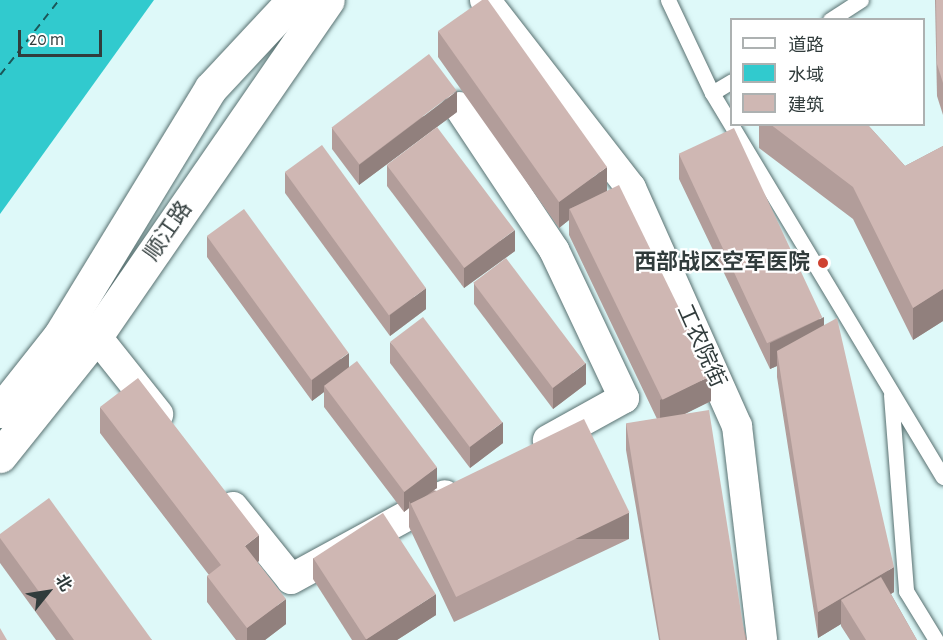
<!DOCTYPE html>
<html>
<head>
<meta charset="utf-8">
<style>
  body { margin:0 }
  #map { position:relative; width:943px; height:640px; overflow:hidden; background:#def9f9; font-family:"Alegreya Sans","Noto Sans SC",sans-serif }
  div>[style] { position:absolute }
  .water>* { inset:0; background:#31cace }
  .ferry>* { height:1.5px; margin-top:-0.75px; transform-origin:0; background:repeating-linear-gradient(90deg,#1a5658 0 8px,transparent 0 14px) }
  .roads { filter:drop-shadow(0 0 2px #597171) drop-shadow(0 0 2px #597171) }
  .service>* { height:15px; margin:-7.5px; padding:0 7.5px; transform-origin:7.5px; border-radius:7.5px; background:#fff }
  .minor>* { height:30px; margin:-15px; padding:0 15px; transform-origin:15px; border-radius:15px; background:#fff }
  .secondary>* { height:33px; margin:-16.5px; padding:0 16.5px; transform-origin:16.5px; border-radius:16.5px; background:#fff }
  .wall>* { inset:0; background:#b29d9a }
  .shaded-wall>* { inset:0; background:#91807d; transform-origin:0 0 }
  .building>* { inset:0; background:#cfb7b3; transform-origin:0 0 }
  .dots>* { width:16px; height:16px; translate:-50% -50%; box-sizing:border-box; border:3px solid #fff; border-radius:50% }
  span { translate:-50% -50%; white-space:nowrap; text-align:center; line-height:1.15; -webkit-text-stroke:4.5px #fff; paint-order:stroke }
  .street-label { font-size:22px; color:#313c3c }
  .poi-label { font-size:22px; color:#313c3c; font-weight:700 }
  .right { translate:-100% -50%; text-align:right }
  .legend { position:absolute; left:730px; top:18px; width:195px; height:108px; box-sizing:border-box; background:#fff; border:2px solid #adb1b1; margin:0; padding:8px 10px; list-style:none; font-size:18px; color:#313c3c }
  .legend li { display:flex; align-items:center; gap:12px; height:30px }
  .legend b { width:30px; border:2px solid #adb1b1 }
  .north { position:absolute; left:18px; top:562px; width:60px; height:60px; -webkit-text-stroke:4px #fff; paint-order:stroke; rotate:60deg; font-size:16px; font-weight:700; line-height:24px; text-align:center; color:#313c3c }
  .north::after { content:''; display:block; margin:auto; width:21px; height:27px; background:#313c3c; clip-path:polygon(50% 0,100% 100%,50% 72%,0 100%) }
  .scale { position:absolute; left:18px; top:30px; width:84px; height:27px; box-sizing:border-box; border:3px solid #313c3c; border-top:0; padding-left:8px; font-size:18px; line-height:21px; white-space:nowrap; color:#313c3c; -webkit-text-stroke:4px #fff; paint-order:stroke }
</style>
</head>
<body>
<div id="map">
  <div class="water">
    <div style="clip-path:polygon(0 0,154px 0,0 214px)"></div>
  </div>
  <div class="ferry">
    <div style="left:0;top:75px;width:95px;rotate:-51.8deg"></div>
  </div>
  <div class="roads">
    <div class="service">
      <div style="left:668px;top:0;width:103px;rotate:64.7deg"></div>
      <div style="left:712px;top:93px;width:448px;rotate:59deg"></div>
      <div style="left:830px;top:20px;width:37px;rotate:-33deg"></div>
      <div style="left:712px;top:93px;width:23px;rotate:-31deg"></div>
      <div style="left:891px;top:395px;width:197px;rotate:85.6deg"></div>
      <div style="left:906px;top:591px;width:57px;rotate:58.5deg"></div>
    </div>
    <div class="minor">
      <div style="left:485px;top:0;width:238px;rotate:52.2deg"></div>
      <div style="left:631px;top:188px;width:261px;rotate:66deg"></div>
      <div style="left:737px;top:426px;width:215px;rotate:83.3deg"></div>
      <div style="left:459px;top:107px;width:172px;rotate:56.4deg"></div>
      <div style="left:554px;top:250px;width:164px;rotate:64.7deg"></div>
      <div style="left:624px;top:398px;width:87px;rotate:151.1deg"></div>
      <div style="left:96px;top:336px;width:100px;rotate:51.5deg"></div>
      <div style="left:233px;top:507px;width:92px;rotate:51.1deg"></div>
      <div style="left:291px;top:579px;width:175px;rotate:-28.6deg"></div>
    </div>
    <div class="secondary">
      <div style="left:0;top:411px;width:97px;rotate:-51.7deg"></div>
      <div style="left:60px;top:335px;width:289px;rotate:-58.6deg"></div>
      <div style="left:211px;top:88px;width:120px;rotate:-47deg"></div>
      <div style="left:0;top:456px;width:154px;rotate:-51.3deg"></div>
      <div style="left:96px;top:336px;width:408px;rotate:-55.4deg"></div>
    </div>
  </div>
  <div class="wall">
    <div style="clip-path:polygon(935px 0,943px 0,943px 115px,937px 96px)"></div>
    <div style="clip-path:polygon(438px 31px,607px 191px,711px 401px,683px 415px,747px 640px,659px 640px,626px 450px,626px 424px,657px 419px,569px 235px,569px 220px,559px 228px,438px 57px)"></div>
    <div style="clip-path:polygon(457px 112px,359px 185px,332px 149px,332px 128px)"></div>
    <div style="clip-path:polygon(759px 124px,867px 124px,905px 166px,943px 146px,943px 321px,913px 340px,853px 219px,759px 148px)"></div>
    <div style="clip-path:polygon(679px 154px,824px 325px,894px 592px,891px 594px,917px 640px,850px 640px,841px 626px,841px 624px,818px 638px,777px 377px,777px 366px,770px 369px,679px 179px)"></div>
    <div style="clip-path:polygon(387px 165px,515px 251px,464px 288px,387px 186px)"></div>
    <div style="clip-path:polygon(285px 172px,426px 309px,390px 336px,285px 193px)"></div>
    <div style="clip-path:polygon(207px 236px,349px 367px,437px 488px,433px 490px,629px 539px,454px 622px,409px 527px,409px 508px,404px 512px,324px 407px,324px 392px,312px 401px,207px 257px)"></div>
    <div style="clip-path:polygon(474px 283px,586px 384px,553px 409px,474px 304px)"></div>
    <div style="clip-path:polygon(390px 342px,503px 443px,470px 468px,390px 363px)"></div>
    <div style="clip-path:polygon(100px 407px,259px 561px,257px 562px,286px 624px,265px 640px,236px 640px,207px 602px,207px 576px,209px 575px,100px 433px)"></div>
    <div style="clip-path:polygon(0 534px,152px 640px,56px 640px,0 563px)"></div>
    <div style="clip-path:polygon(313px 558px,436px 615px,397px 640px,352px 640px,313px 579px)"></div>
  </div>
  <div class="shaded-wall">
    <div style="clip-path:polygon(457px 91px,457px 112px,359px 185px,359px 165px)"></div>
    <div style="clip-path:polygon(607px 167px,607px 193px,569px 209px,569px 220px,559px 228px,559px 202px)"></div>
    <div style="clip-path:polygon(515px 230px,515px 251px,464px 288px,464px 267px)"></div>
    <div style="clip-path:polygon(426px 288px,426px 309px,390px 336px,390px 315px)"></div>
    <div style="clip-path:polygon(943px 289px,943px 321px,913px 340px,913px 308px)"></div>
    <div style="clip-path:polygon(824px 317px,824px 343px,777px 351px,777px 366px,770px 369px,770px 343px)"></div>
    <div style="clip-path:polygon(349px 353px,349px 374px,324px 386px,324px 392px,312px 401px,312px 380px)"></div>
    <div style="clip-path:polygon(586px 363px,586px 384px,553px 409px,553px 388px)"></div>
    <div style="clip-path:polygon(711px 376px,711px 401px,660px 426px,660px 400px)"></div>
    <div style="clip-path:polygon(503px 422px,503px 443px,470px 468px,470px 447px)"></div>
    <div style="clip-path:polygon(437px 467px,437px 488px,412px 506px,409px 501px,409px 508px,404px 512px,404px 491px)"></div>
    <div style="left:629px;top:513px;width:26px;height:194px;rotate:90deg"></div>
    <div style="clip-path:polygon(259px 535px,259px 561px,245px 572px,245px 546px)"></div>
    <div style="clip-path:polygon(894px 567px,894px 592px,852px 617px,841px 600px,841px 624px,818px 638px,818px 612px)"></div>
    <div style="clip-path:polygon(436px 594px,436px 615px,397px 640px,365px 640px)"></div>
    <div style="clip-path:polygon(286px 599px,286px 624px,265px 640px,247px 640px,247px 628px)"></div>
  </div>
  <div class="building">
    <div style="clip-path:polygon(482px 0,488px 0,607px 167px,559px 202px,438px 31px)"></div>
    <div style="clip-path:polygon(936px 0,943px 0,943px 83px,937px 64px)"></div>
    <div style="left:429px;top:54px;width:46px;height:122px;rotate:53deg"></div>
    <div style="clip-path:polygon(770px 124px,867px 124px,905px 166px,943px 146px,943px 289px,913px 308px,853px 187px)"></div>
    <div style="left:437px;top:127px;width:129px;height:63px;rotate:53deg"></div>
    <div style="left:734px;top:128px;width:209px;height:61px;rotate:65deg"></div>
    <div style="left:322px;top:145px;width:177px;height:46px;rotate:54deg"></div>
    <div style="left:619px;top:185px;width:212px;height:55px;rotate:64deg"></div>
    <div style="left:244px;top:209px;width:178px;height:46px;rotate:54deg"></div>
    <div style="left:506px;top:258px;width:132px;height:41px;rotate:53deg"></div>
    <div style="left:423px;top:317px;width:132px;height:41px;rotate:53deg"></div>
    <div style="clip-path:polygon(837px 318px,894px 567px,818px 612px,777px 351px)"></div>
    <div style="left:357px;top:361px;width:133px;height:41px;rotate:53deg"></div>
    <div style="clip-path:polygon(138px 378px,259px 535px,245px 546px,286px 599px,247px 628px,207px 576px,221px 565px,100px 407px)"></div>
    <div style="left:709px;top:410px;width:233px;height:84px;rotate:81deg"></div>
    <div style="left:584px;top:419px;width:104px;height:193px;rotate:64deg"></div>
    <div style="clip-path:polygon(49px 498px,152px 640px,74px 640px,0 538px,0 534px)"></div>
    <div style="left:383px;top:513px;width:97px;height:83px;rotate:57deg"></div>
    <div style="clip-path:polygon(881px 577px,917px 640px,866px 640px,841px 600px)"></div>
    <div style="clip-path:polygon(0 628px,7px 640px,0 640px)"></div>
  </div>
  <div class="dots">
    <div style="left:823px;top:263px;background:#cf4231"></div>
  </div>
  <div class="street-label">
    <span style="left:168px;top:231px;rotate:-55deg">顺江路</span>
    <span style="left:701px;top:346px;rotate:66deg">工农院街</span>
  </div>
  <div class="poi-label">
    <span class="right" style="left:810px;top:263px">西部战区空军医院</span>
  </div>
  <ul class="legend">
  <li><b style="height:8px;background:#fff"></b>道路</li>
  <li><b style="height:16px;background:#31cace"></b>水域</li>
  <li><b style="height:16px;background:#cfb7b3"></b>建筑</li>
  </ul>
  <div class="north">北</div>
  <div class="scale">20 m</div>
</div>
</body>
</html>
